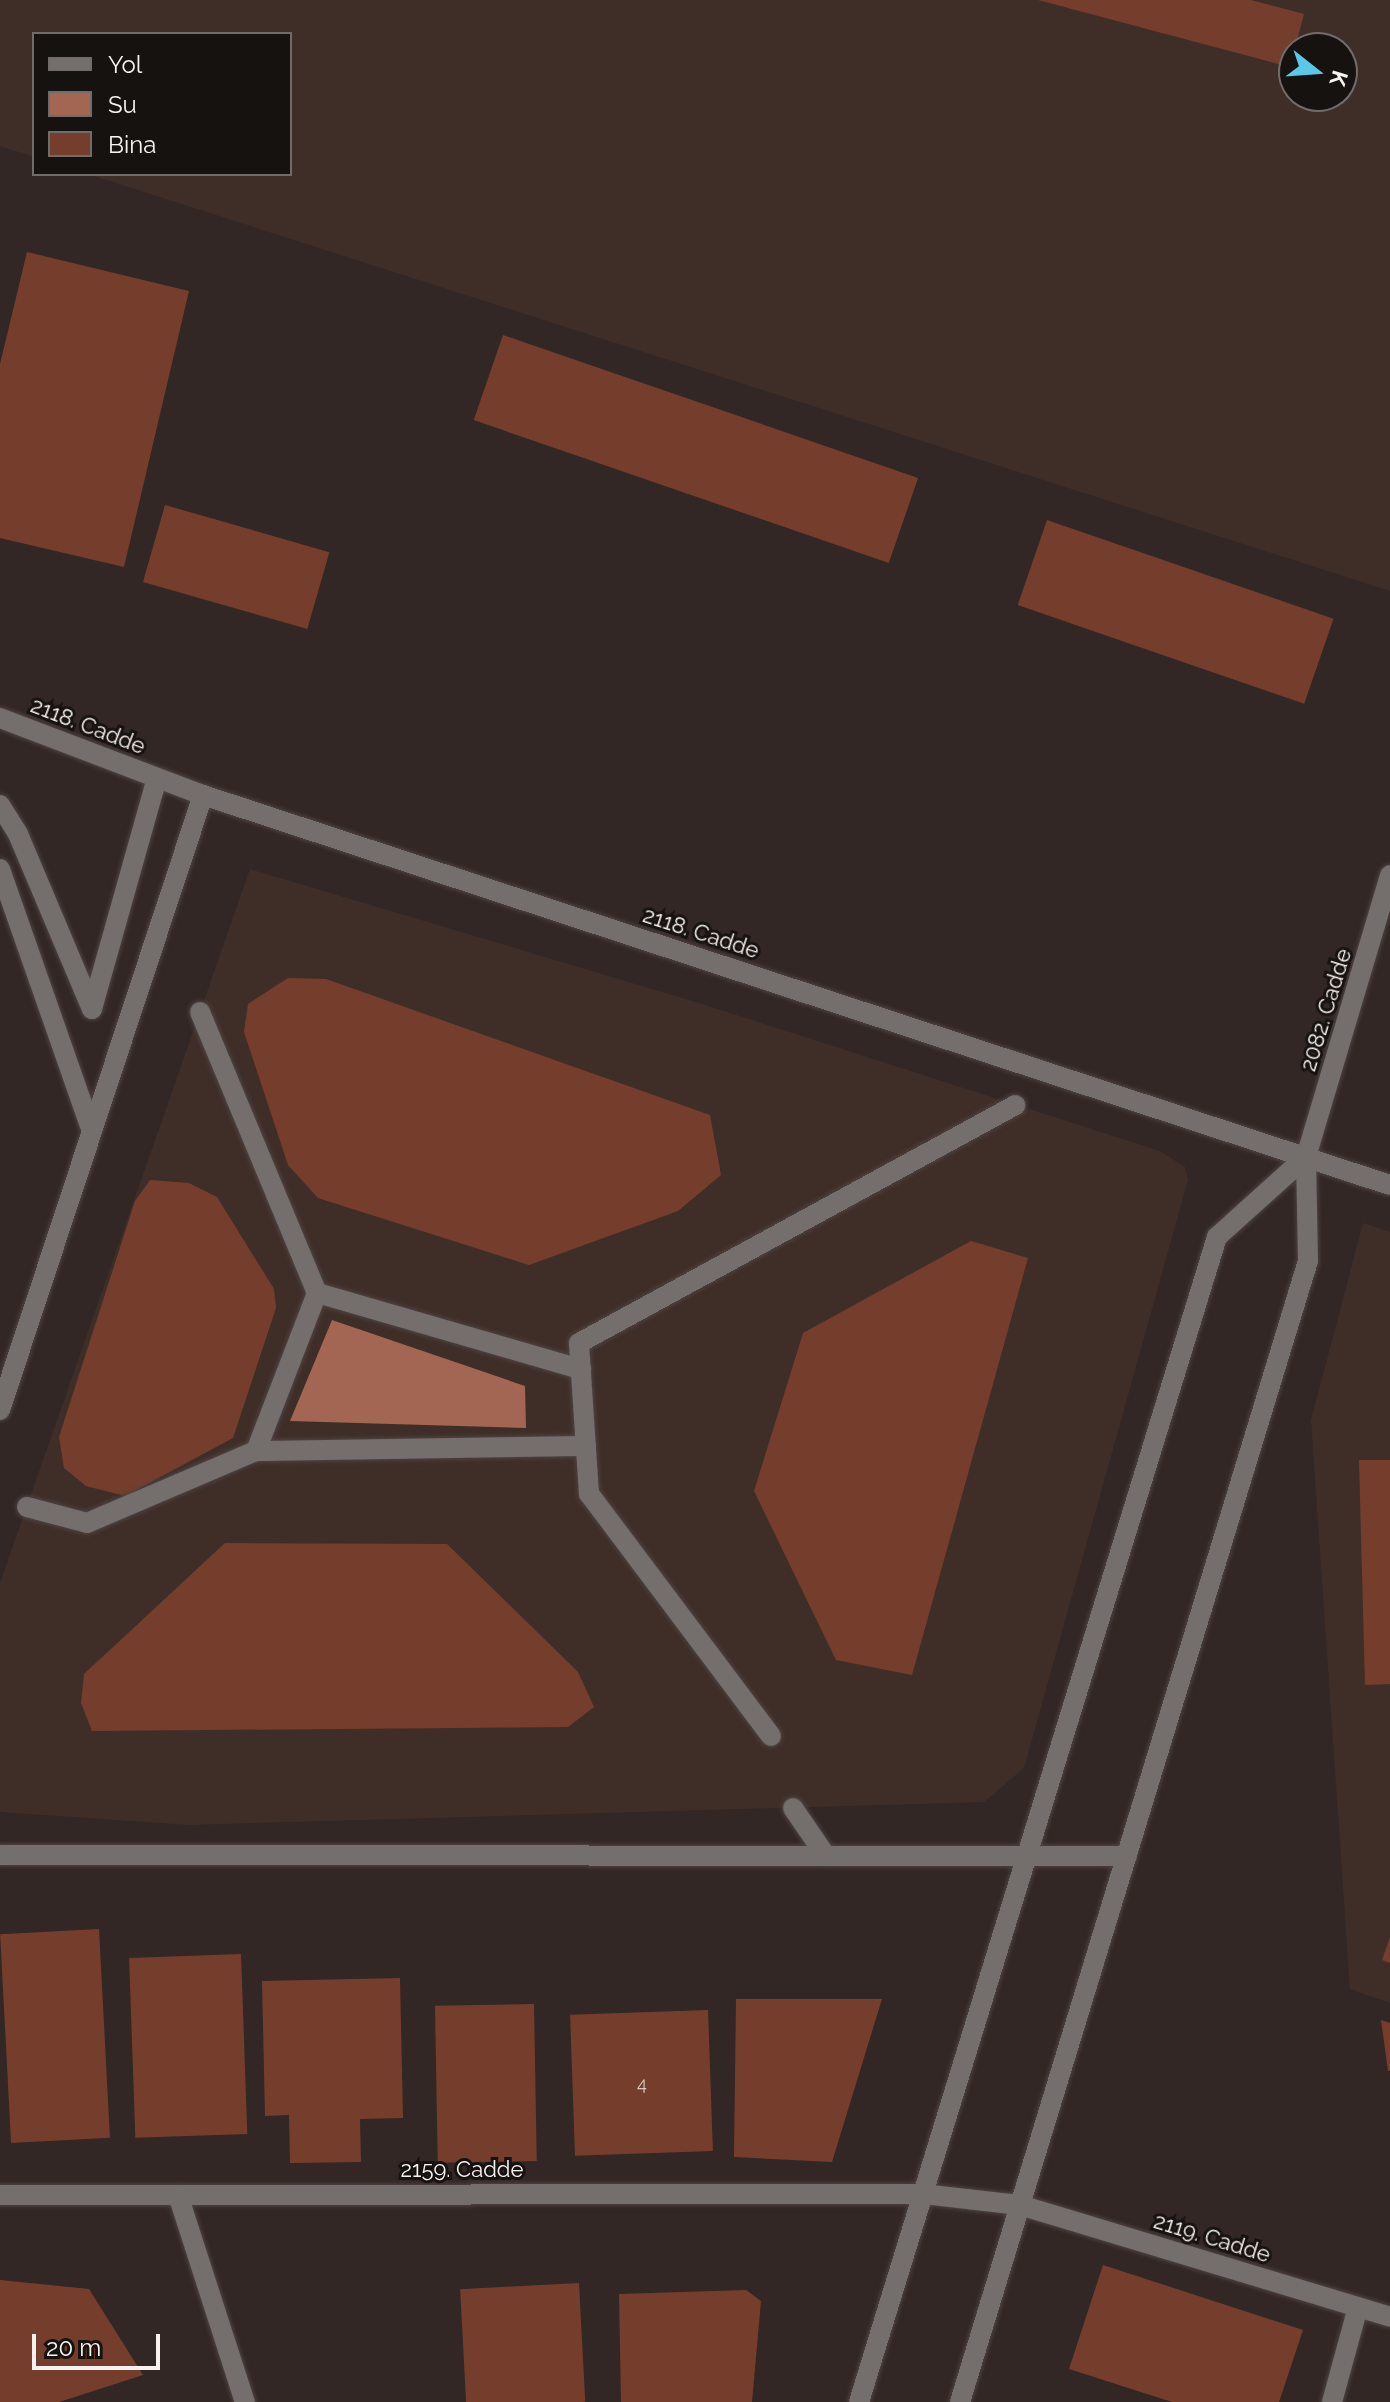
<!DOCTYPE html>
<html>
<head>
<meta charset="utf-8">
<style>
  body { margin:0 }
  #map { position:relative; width:1390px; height:2402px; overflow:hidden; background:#322724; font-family:Raleway,sans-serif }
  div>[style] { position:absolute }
  .built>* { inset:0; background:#3f2e28 }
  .water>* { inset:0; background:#a26652 }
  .building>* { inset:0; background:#753e2c; transform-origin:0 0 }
  .roads { filter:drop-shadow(0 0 2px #4e4341) drop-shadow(0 0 2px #4e4341) }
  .minor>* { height:20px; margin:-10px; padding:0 10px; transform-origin:10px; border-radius:10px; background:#746e6c }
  span { translate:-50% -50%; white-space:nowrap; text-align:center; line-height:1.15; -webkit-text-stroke:6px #161210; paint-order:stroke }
  .number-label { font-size:18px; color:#d8c5bf }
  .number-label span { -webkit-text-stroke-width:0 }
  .street-label { font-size:22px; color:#f9f2f0 }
  .legend { position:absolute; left:32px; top:32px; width:260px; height:144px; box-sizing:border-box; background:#161210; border:2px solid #716c6a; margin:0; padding:10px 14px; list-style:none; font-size:24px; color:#f9f2f0 }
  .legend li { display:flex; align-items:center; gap:16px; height:40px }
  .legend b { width:40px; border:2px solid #716c6a }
  .north { position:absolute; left:1278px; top:32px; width:80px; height:80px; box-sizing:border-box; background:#161210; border:2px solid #716c6a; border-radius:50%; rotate:107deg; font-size:22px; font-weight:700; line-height:32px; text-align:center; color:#f9f2f0 }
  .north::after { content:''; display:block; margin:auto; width:28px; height:36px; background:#5bc8e7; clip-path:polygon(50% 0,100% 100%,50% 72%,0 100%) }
  .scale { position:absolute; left:32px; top:2334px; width:128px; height:36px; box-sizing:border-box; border:4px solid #f9f2f0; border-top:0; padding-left:10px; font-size:24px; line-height:28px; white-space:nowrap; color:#f9f2f0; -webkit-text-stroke:6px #161210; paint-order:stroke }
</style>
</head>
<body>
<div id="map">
  <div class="built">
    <div style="clip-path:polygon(evenodd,0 0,1390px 0,1390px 591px,88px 174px,290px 174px,290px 34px,34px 34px,34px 157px,0 146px,0 0,1294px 48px,1342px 48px,1342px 96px,1294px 96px,1294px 48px)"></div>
    <div style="clip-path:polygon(250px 869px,699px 1003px,1160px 1151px,1185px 1167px,1188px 1180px,1024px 1768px,984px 1802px,189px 1825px,0 1812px,0 1583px)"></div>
    <div style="clip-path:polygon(1363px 1223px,1390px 1232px,1390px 2003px,1350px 1989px,1311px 1420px)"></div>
  </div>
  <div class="water">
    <div style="clip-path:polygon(332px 1320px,525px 1386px,526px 1428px,290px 1421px)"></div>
  </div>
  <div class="building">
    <div style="clip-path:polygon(1038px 0,1251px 0,1304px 14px,1290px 67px)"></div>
    <div style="clip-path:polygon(27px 252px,189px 291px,124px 567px,0 538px,0 364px)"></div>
    <div style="left:503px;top:335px;width:439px;height:90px;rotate:19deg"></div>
    <div style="left:165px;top:505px;width:171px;height:80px;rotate:16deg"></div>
    <div style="left:1047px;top:520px;width:303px;height:90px;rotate:19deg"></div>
    <div style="clip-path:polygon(288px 978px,326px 979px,710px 1115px,721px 1175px,678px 1211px,529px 1265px,318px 1198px,288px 1165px,244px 1032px,248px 1004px)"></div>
    <div style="clip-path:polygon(150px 1180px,189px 1183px,217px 1197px,274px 1289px,276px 1308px,233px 1438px,125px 1496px,86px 1486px,64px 1468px,59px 1437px,135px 1201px)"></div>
    <div style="clip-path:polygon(971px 1241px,1028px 1258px,912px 1675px,836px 1660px,754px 1491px,803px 1333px)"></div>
    <div style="clip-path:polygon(1359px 1460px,1390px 1460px,1390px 1684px,1365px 1685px)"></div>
    <div style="clip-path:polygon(225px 1543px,447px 1544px,578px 1672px,594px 1707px,568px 1727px,92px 1731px,81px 1703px,84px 1674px)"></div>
    <div style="left:99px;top:1929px;width:209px;height:99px;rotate:87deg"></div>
    <div style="clip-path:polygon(1390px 1937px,1390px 1963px,1382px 1960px)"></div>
    <div style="left:241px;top:1954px;width:180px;height:112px;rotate:88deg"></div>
    <div style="clip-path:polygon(400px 1978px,403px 2118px,360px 2119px,361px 2162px,290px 2163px,289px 2115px,265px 2116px,262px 1981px)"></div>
    <div style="clip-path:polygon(736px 1999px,882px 1999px,832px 2162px,734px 2157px)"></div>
    <div style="left:534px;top:2004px;width:157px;height:99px;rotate:89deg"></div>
    <div style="left:708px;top:2010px;width:141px;height:138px;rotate:88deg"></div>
    <div style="clip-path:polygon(1381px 2020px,1390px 2023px,1390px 2071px,1388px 2071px)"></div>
    <div style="clip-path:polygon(1103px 2265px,1303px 2330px,1279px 2402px,1172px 2402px,1069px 2369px)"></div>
    <div style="clip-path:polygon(0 2280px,89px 2289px,143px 2375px,59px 2402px,0 2402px)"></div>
    <div style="left:579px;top:2283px;width:119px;height:119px;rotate:87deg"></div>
    <div style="clip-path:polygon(746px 2290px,761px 2301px,752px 2402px,621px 2402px,619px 2294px)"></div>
  </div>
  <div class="roads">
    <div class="minor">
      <div style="left:0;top:718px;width:217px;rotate:20.8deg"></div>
      <div style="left:203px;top:795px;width:1249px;rotate:18.19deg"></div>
      <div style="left:0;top:805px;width:34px;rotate:58deg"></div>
      <div style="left:18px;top:834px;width:190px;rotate:67.1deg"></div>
      <div style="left:0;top:869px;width:272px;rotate:70.7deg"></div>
      <div style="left:92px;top:1009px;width:240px;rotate:-74.3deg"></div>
      <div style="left:200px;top:1012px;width:304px;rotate:67.4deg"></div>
      <div style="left:317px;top:1293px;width:275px;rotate:16.1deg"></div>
      <div style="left:0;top:1410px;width:648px;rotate:-71.73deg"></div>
      <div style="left:256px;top:1451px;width:169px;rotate:-68.9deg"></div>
      <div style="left:27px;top:1507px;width:62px;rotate:14.9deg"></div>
      <div style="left:87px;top:1523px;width:184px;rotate:-23.1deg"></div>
      <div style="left:256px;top:1451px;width:330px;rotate:-0.9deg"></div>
      <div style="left:771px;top:1736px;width:303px;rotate:-126.9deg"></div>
      <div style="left:589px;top:1494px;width:151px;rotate:-93.8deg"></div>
      <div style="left:579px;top:1343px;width:497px;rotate:-28.6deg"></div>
      <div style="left:793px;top:1808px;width:58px;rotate:55.5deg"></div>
      <div style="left:0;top:1855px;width:1127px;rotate:0.05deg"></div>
      <div style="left:0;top:2195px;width:923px;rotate:-0.06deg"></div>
      <div style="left:923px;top:2194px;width:98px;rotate:6.5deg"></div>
      <div style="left:1020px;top:2205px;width:387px;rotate:16.8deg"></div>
      <div style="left:178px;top:2195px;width:218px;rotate:72.1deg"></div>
      <div style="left:859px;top:2402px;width:1219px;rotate:-72.92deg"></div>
      <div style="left:1217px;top:1237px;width:120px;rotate:-42deg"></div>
      <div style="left:960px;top:2402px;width:1193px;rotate:-73.04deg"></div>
      <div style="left:1308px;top:1261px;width:104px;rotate:-91.1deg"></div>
      <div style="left:1306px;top:1157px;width:294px;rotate:-73.4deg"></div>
      <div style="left:1332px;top:2402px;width:98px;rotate:-74.7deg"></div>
    </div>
  </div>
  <div class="number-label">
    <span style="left:642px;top:2084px">4</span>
  </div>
  <div class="street-label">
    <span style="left:88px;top:726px;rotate:21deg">2118. Cadde</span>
    <span style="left:701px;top:933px;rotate:18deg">2118. Cadde</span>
    <span style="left:1326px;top:1010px;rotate:-73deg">2082. Cadde</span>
    <span style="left:462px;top:2170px">2159. Cadde</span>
    <span style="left:1212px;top:2238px;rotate:17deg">2119. Cadde</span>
  </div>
  <ul class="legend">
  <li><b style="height:10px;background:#746e6c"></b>Yol</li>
  <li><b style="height:22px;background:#a26652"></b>Su</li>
  <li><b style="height:22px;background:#753e2c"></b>Bina</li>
  </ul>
  <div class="north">K</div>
  <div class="scale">20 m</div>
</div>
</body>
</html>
